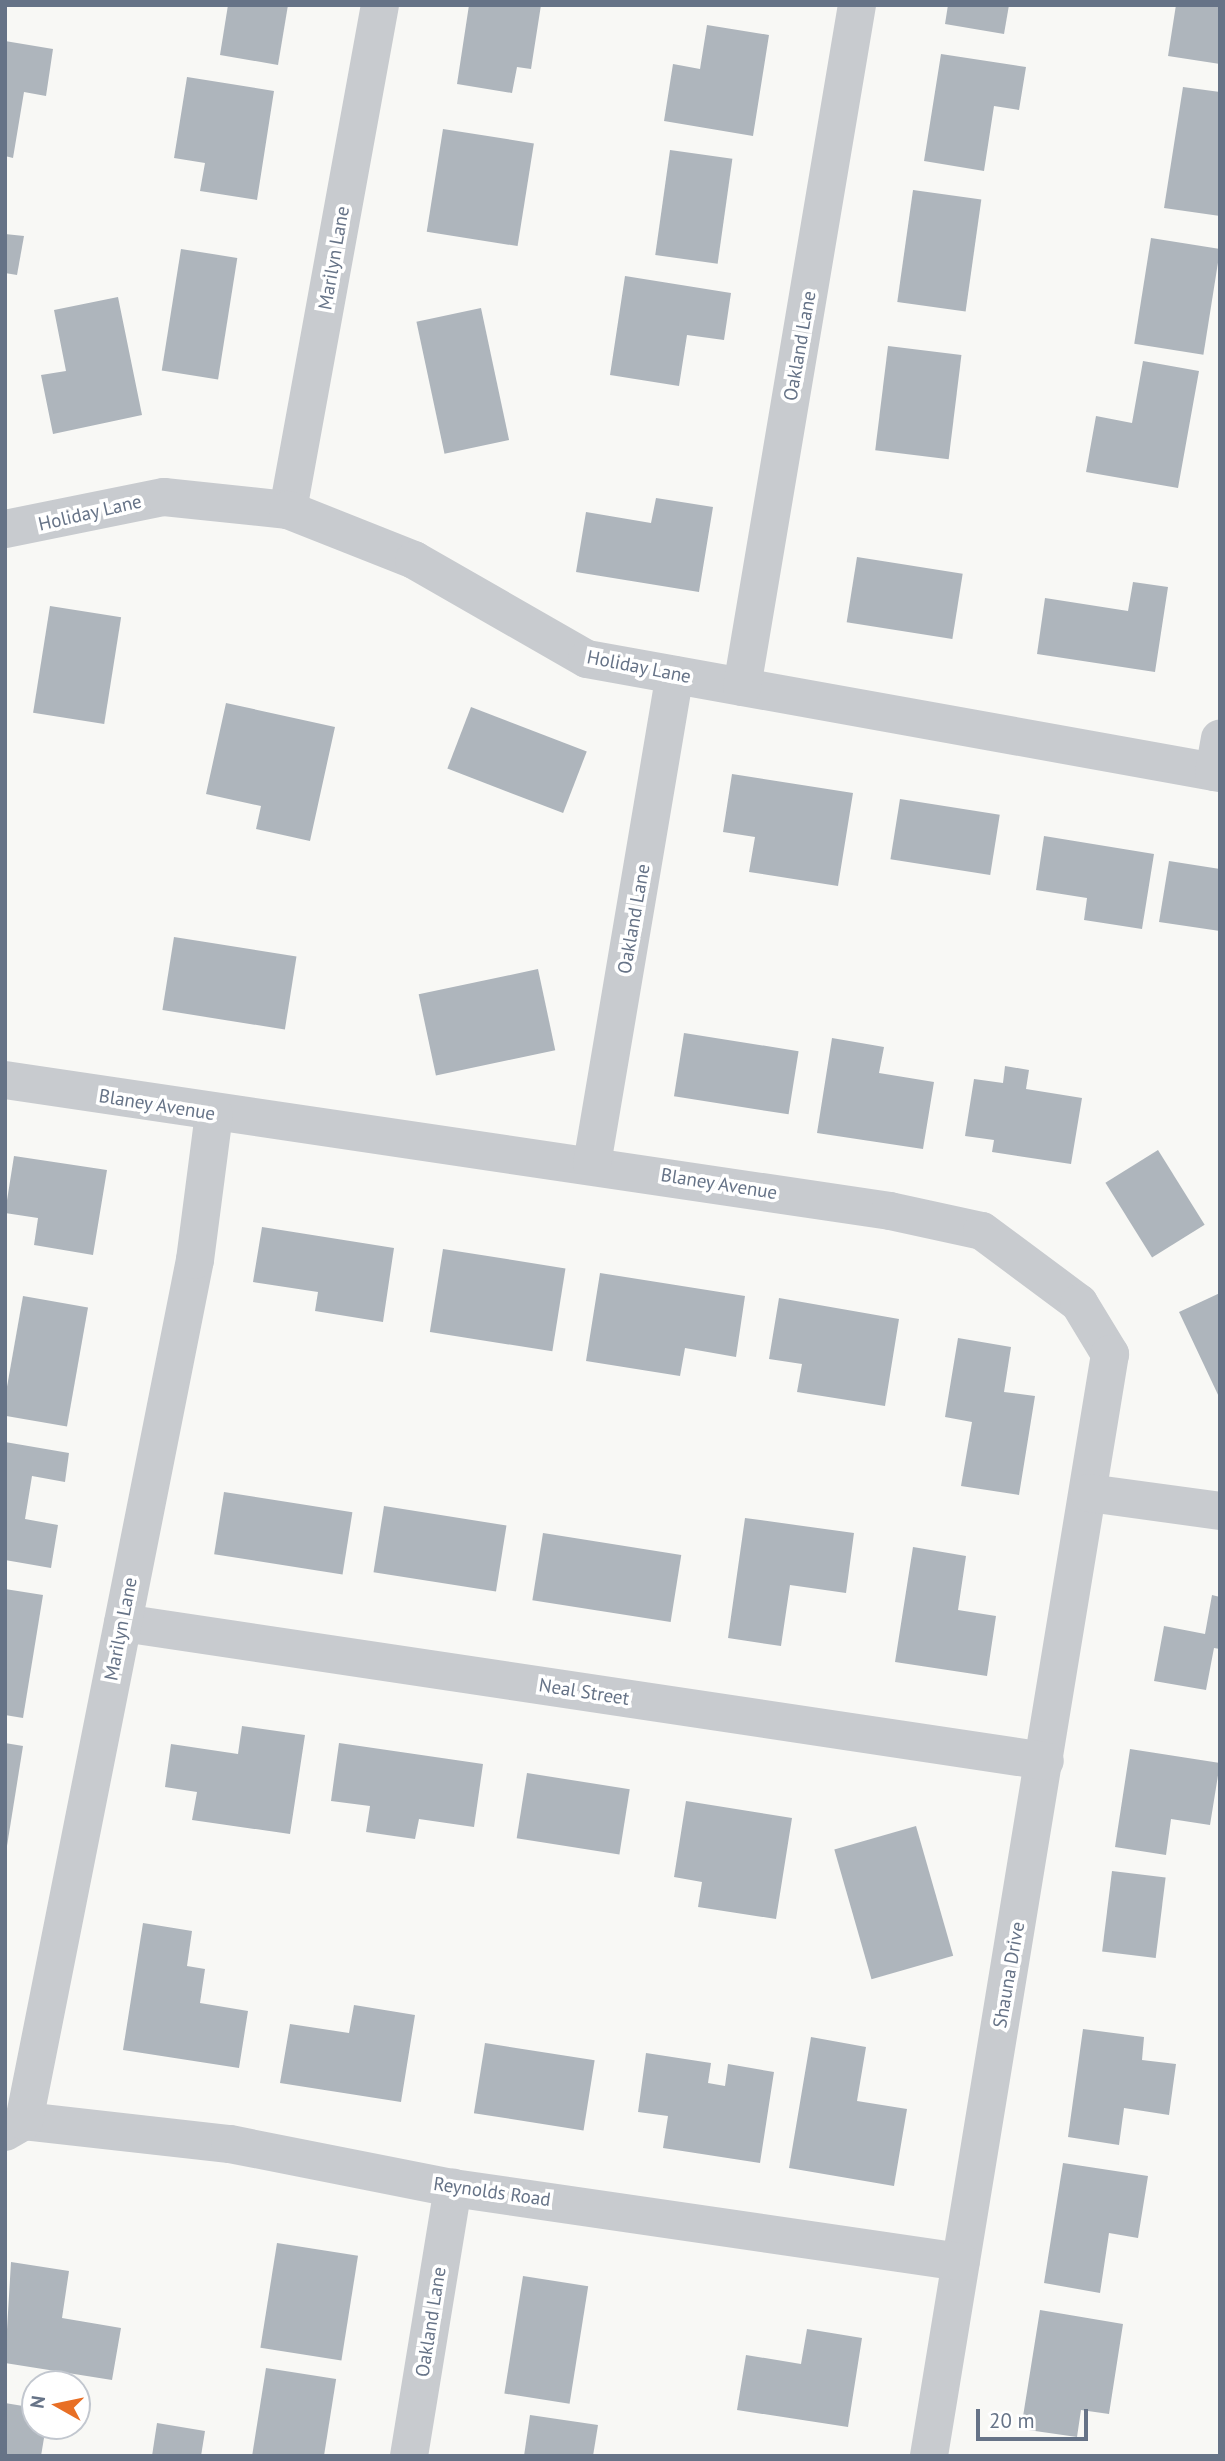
<!DOCTYPE html>
<html>
<head>
<meta charset="utf-8">
<style>
  body { margin:0 }
  #map { position:relative; width:1225px; height:2461px; overflow:hidden; background:#f8f8f5; font-family:"PT Sans",sans-serif }
  div>[style] { position:absolute }
  .building>* { inset:0; background:#aeb5bc; transform-origin:0 0 }
  .minor>* { height:38px; margin:-19px; padding:0 19px; transform-origin:19px; border-radius:19px; background:#c8cbcf }
  span { translate:-50% -50%; white-space:nowrap; text-align:center; line-height:1.15; -webkit-text-stroke:7px #fff; paint-order:stroke }
  .street-label { font-size:19px; color:#667387 }
  .frame { position:absolute; inset:0; border:7px solid #667387; pointer-events:none }
  .north { position:absolute; left:21px; top:2370px; width:70px; height:70px; box-sizing:border-box; background:#fff; border:2px solid #c2c7cf; border-radius:50%; rotate:279deg; font-size:19px; font-weight:700; line-height:28px; text-align:center; color:#667387 }
  .north::after { content:''; display:block; margin:auto; width:24px; height:32px; background:#e86f25; clip-path:polygon(50% 0,100% 100%,50% 72%,0 100%) }
  .scale { position:absolute; left:976px; top:2409px; width:112px; height:32px; box-sizing:border-box; border:4px solid #667387; border-top:0; padding-left:9px; font-size:21px; line-height:24px; white-space:nowrap; color:#667387; -webkit-text-stroke:5px #fff; paint-order:stroke }
</style>
</head>
<body>
<div id="map">
  <div class="building">
    <div style="clip-path:polygon(228px 5px,288px 5px,278px 65px,220px 55px)"></div>
    <div style="clip-path:polygon(469px 5px,541px 5px,531px 69px,517px 67px,512px 93px,457px 84px)"></div>
    <div style="clip-path:polygon(948px 5px,1009px 5px,1004px 34px,945px 24px)"></div>
    <div style="clip-path:polygon(1176px 5px,1220px 5px,1220px 64px,1168px 56px)"></div>
    <div style="clip-path:polygon(707px 25px,769px 35px,753px 136px,664px 121px,673px 64px,700px 69px)"></div>
    <div style="clip-path:polygon(5px 41px,53px 49px,46px 96px,24px 92px,13px 158px,5px 156px)"></div>
    <div style="clip-path:polygon(941px 54px,1026px 67px,1019px 110px,994px 106px,984px 171px,924px 161px)"></div>
    <div style="clip-path:polygon(187px 77px,274px 91px,257px 200px,200px 191px,205px 163px,174px 158px)"></div>
    <div style="clip-path:polygon(1183px 87px,1220px 92px,1220px 216px,1164px 208px)"></div>
    <div style="left:443px;top:129px;width:92px;height:104px;rotate:9deg"></div>
    <div style="left:670px;top:150px;width:63px;height:106px;rotate:8deg"></div>
    <div style="left:913px;top:190px;width:69px;height:113px;rotate:8deg"></div>
    <div style="clip-path:polygon(5px 234px,24px 236px,17px 275px,5px 273px)"></div>
    <div style="left:1151px;top:238px;width:70px;height:107px;rotate:9deg"></div>
    <div style="left:181px;top:249px;width:57px;height:123px;rotate:9deg"></div>
    <div style="clip-path:polygon(625px 276px,731px 293px,724px 340px,687px 335px,679px 386px,610px 375px)"></div>
    <div style="clip-path:polygon(118px 297px,142px 415px,53px 434px,41px 375px,66px 371px,54px 310px)"></div>
    <div style="left:481px;top:308px;width:135px;height:66px;rotate:78deg"></div>
    <div style="left:888px;top:346px;width:74px;height:105px;rotate:7deg"></div>
    <div style="clip-path:polygon(1143px 361px,1199px 371px,1178px 488px,1086px 472px,1096px 416px,1132px 423px)"></div>
    <div style="clip-path:polygon(656px 498px,713px 507px,699px 592px,576px 572px,586px 512px,651px 523px)"></div>
    <div style="left:857px;top:557px;width:107px;height:66px;rotate:9deg"></div>
    <div style="clip-path:polygon(1133px 582px,1168px 587px,1155px 672px,1037px 654px,1045px 598px,1128px 611px)"></div>
    <div style="left:50px;top:606px;width:72px;height:108px;rotate:9deg"></div>
    <div style="clip-path:polygon(226px 703px,335px 727px,310px 841px,256px 829px,261px 806px,206px 794px)"></div>
    <div style="left:471px;top:707px;width:124px;height:66px;rotate:21deg"></div>
    <div style="clip-path:polygon(732px 774px,853px 793px,838px 886px,749px 872px,755px 837px,723px 832px)"></div>
    <div style="left:900px;top:799px;width:101px;height:61px;rotate:9deg"></div>
    <div style="clip-path:polygon(1044px 836px,1154px 854px,1142px 929px,1084px 920px,1087px 898px,1036px 890px)"></div>
    <div style="clip-path:polygon(1169px 861px,1220px 869px,1220px 931px,1159px 922px)"></div>
    <div style="left:174px;top:937px;width:124px;height:74px;rotate:9deg"></div>
    <div style="left:538px;top:969px;width:83px;height:122px;rotate:78deg"></div>
    <div style="left:684px;top:1033px;width:116px;height:64px;rotate:9deg"></div>
    <div style="clip-path:polygon(832px 1038px,884px 1047px,879px 1073px,934px 1082px,923px 1149px,817px 1133px)"></div>
    <div style="clip-path:polygon(1005px 1066px,1029px 1070px,1026px 1089px,1082px 1098px,1071px 1164px,992px 1152px,994px 1140px,965px 1136px,974px 1079px,1003px 1083px)"></div>
    <div style="left:1158px;top:1150px;width:88px;height:62px;rotate:58deg"></div>
    <div style="clip-path:polygon(14px 1156px,107px 1170px,93px 1255px,34px 1245px,38px 1218px,5px 1213px)"></div>
    <div style="clip-path:polygon(262px 1227px,394px 1248px,383px 1322px,315px 1311px,318px 1292px,253px 1282px)"></div>
    <div style="left:443px;top:1249px;width:124px;height:84px;rotate:9deg"></div>
    <div style="clip-path:polygon(600px 1273px,745px 1296px,736px 1357px,685px 1348px,680px 1376px,586px 1361px)"></div>
    <div style="clip-path:polygon(1220px 1293px,1220px 1399px,1179px 1312px)"></div>
    <div style="left:23px;top:1296px;width:66px;height:121px;rotate:10deg"></div>
    <div style="clip-path:polygon(779px 1298px,899px 1319px,885px 1406px,797px 1392px,802px 1364px,769px 1359px)"></div>
    <div style="clip-path:polygon(958px 1338px,1011px 1347px,1004px 1392px,1035px 1396px,1019px 1495px,961px 1486px,972px 1422px,945px 1417px)"></div>
    <div style="clip-path:polygon(5px 1442px,69px 1453px,65px 1482px,32px 1476px,25px 1519px,58px 1525px,51px 1568px,5px 1560px)"></div>
    <div style="left:224px;top:1492px;width:130px;height:63px;rotate:9deg"></div>
    <div style="left:384px;top:1506px;width:124px;height:67px;rotate:9deg"></div>
    <div style="clip-path:polygon(745px 1518px,854px 1533px,846px 1593px,790px 1585px,781px 1646px,728px 1638px)"></div>
    <div style="left:543px;top:1533px;width:140px;height:68px;rotate:9deg"></div>
    <div style="clip-path:polygon(913px 1547px,966px 1556px,958px 1610px,996px 1616px,987px 1676px,895px 1662px)"></div>
    <div style="clip-path:polygon(5px 1589px,43px 1595px,23px 1718px,5px 1715px)"></div>
    <div style="clip-path:polygon(1212px 1595px,1220px 1597px,1220px 1649px,1214px 1648px,1206px 1690px,1154px 1681px,1164px 1626px,1205px 1634px)"></div>
    <div style="clip-path:polygon(242px 1726px,305px 1735px,290px 1834px,192px 1820px,197px 1792px,165px 1787px,171px 1744px,238px 1754px)"></div>
    <div style="clip-path:polygon(5px 1743px,23px 1746px,7px 1846px,5px 1846px)"></div>
    <div style="clip-path:polygon(339px 1743px,483px 1764px,474px 1827px,419px 1819px,415px 1839px,366px 1832px,370px 1806px,331px 1801px)"></div>
    <div style="clip-path:polygon(1130px 1749px,1220px 1763px,1210px 1825px,1171px 1819px,1166px 1855px,1115px 1847px)"></div>
    <div style="left:527px;top:1773px;width:104px;height:66px;rotate:9deg"></div>
    <div style="clip-path:polygon(686px 1801px,792px 1818px,776px 1919px,698px 1907px,702px 1882px,674px 1877px)"></div>
    <div style="left:916px;top:1826px;width:135px;height:85px;rotate:74deg"></div>
    <div style="left:1112px;top:1871px;width:54px;height:81px;rotate:7deg"></div>
    <div style="clip-path:polygon(143px 1923px,192px 1931px,187px 1966px,205px 1969px,200px 2003px,248px 2011px,239px 2068px,123px 2050px)"></div>
    <div style="clip-path:polygon(354px 2005px,415px 2015px,401px 2102px,280px 2083px,290px 2024px,349px 2033px)"></div>
    <div style="clip-path:polygon(1083px 2029px,1144px 2037px,1142px 2060px,1176px 2064px,1169px 2115px,1124px 2108px,1119px 2145px,1068px 2137px)"></div>
    <div style="clip-path:polygon(811px 2037px,866px 2047px,857px 2101px,907px 2109px,894px 2186px,789px 2168px)"></div>
    <div style="left:485px;top:2043px;width:111px;height:71px;rotate:9deg"></div>
    <div style="clip-path:polygon(646px 2053px,711px 2063px,708px 2083px,725px 2086px,728px 2064px,774px 2072px,760px 2163px,663px 2148px,668px 2116px,638px 2112px)"></div>
    <div style="clip-path:polygon(1063px 2163px,1148px 2176px,1138px 2238px,1109px 2233px,1100px 2293px,1044px 2283px)"></div>
    <div style="left:277px;top:2243px;width:82px;height:106px;rotate:9deg"></div>
    <div style="clip-path:polygon(11px 2262px,69px 2271px,62px 2318px,121px 2328px,112px 2380px,5px 2363px)"></div>
    <div style="left:523px;top:2276px;width:66px;height:119px;rotate:9deg"></div>
    <div style="clip-path:polygon(1040px 2310px,1123px 2324px,1109px 2414px,1081px 2410px,1077px 2437px,1021px 2429px)"></div>
    <div style="clip-path:polygon(807px 2329px,862px 2338px,848px 2427px,737px 2410px,746px 2355px,801px 2364px)"></div>
    <div style="left:266px;top:2368px;width:71px;height:89px;rotate:9deg"></div>
    <div style="clip-path:polygon(5px 2403px,35px 2408px,35px 2426px,46px 2426px,41px 2456px,5px 2456px)"></div>
    <div style="clip-path:polygon(530px 2415px,598px 2425px,593px 2456px,524px 2456px)"></div>
    <div style="clip-path:polygon(157px 2423px,205px 2431px,201px 2456px,152px 2456px)"></div>
  </div>
  <div class="minor">
    <div style="left:288px;top:510px;width:513px;rotate:-79.68deg"></div>
    <div style="left:5px;top:529px;width:162px;rotate:-11.4deg"></div>
    <div style="left:164px;top:497px;width:125px;rotate:6deg"></div>
    <div style="left:288px;top:510px;width:136px;rotate:21.6deg"></div>
    <div style="left:414px;top:560px;width:199px;rotate:29.8deg"></div>
    <div style="left:587px;top:659px;width:643px;rotate:10.21deg"></div>
    <div style="left:742px;top:687px;width:692px;rotate:-80.43deg"></div>
    <div style="left:1214px;top:772px;width:34px;rotate:-80deg"></div>
    <div style="left:5px;top:1080px;width:895px;rotate:8.42deg"></div>
    <div style="left:890px;top:1211px;width:94px;rotate:12.3deg"></div>
    <div style="left:982px;top:1231px;width:121px;rotate:36.6deg"></div>
    <div style="left:1079px;top:1303px;width:60px;rotate:58.7deg"></div>
    <div style="left:1110px;top:1354px;width:1117px;rotate:99.33deg"></div>
    <div style="left:592px;top:1164px;width:496px;rotate:-80.4deg"></div>
    <div style="left:1089px;top:1493px;width:132px;rotate:7.8deg"></div>
    <div style="left:123px;top:1623px;width:932px;rotate:8.51deg"></div>
    <div style="left:24px;top:2121px;width:207px;rotate:6.4deg"></div>
    <div style="left:230px;top:2144px;width:227px;rotate:11.2deg"></div>
    <div style="left:453px;top:2188px;width:513px;rotate:8.29deg"></div>
    <div style="left:5px;top:2132px;width:22px;rotate:-30deg"></div>
    <div style="left:24px;top:2121px;width:878px;rotate:-78.77deg"></div>
    <div style="left:195px;top:1260px;width:147px;rotate:-82.6deg"></div>
    <div style="left:409px;top:2456px;width:272px;rotate:-80.7deg"></div>
  </div>
  <div class="street-label">
    <span style="left:334px;top:258px;rotate:-80deg">Marilyn Lane</span>
    <span style="left:800px;top:346px;rotate:-80deg">Oakland Lane</span>
    <span style="left:90px;top:513px;rotate:-13deg">Holiday Lane</span>
    <span style="left:639px;top:667px;rotate:11deg">Holiday Lane</span>
    <span style="left:634px;top:919px;rotate:-80deg">Oakland Lane</span>
    <span style="left:157px;top:1105px;rotate:9deg">Blaney Avenue</span>
    <span style="left:719px;top:1184px;rotate:9deg">Blaney Avenue</span>
    <span style="left:121px;top:1629px;rotate:-79deg">Marilyn Lane</span>
    <span style="left:584px;top:1692px;rotate:9deg">Neal Street</span>
    <span style="left:1009px;top:1975px;rotate:-80deg">Shauna Drive</span>
    <span style="left:492px;top:2192px;rotate:8deg">Reynolds Road</span>
    <span style="left:431px;top:2322px;rotate:-81deg">Oakland Lane</span>
  </div>
  <div class="frame"></div>
  <div class="north">N</div>
  <div class="scale">20 m</div>
</div>
</body>
</html>
